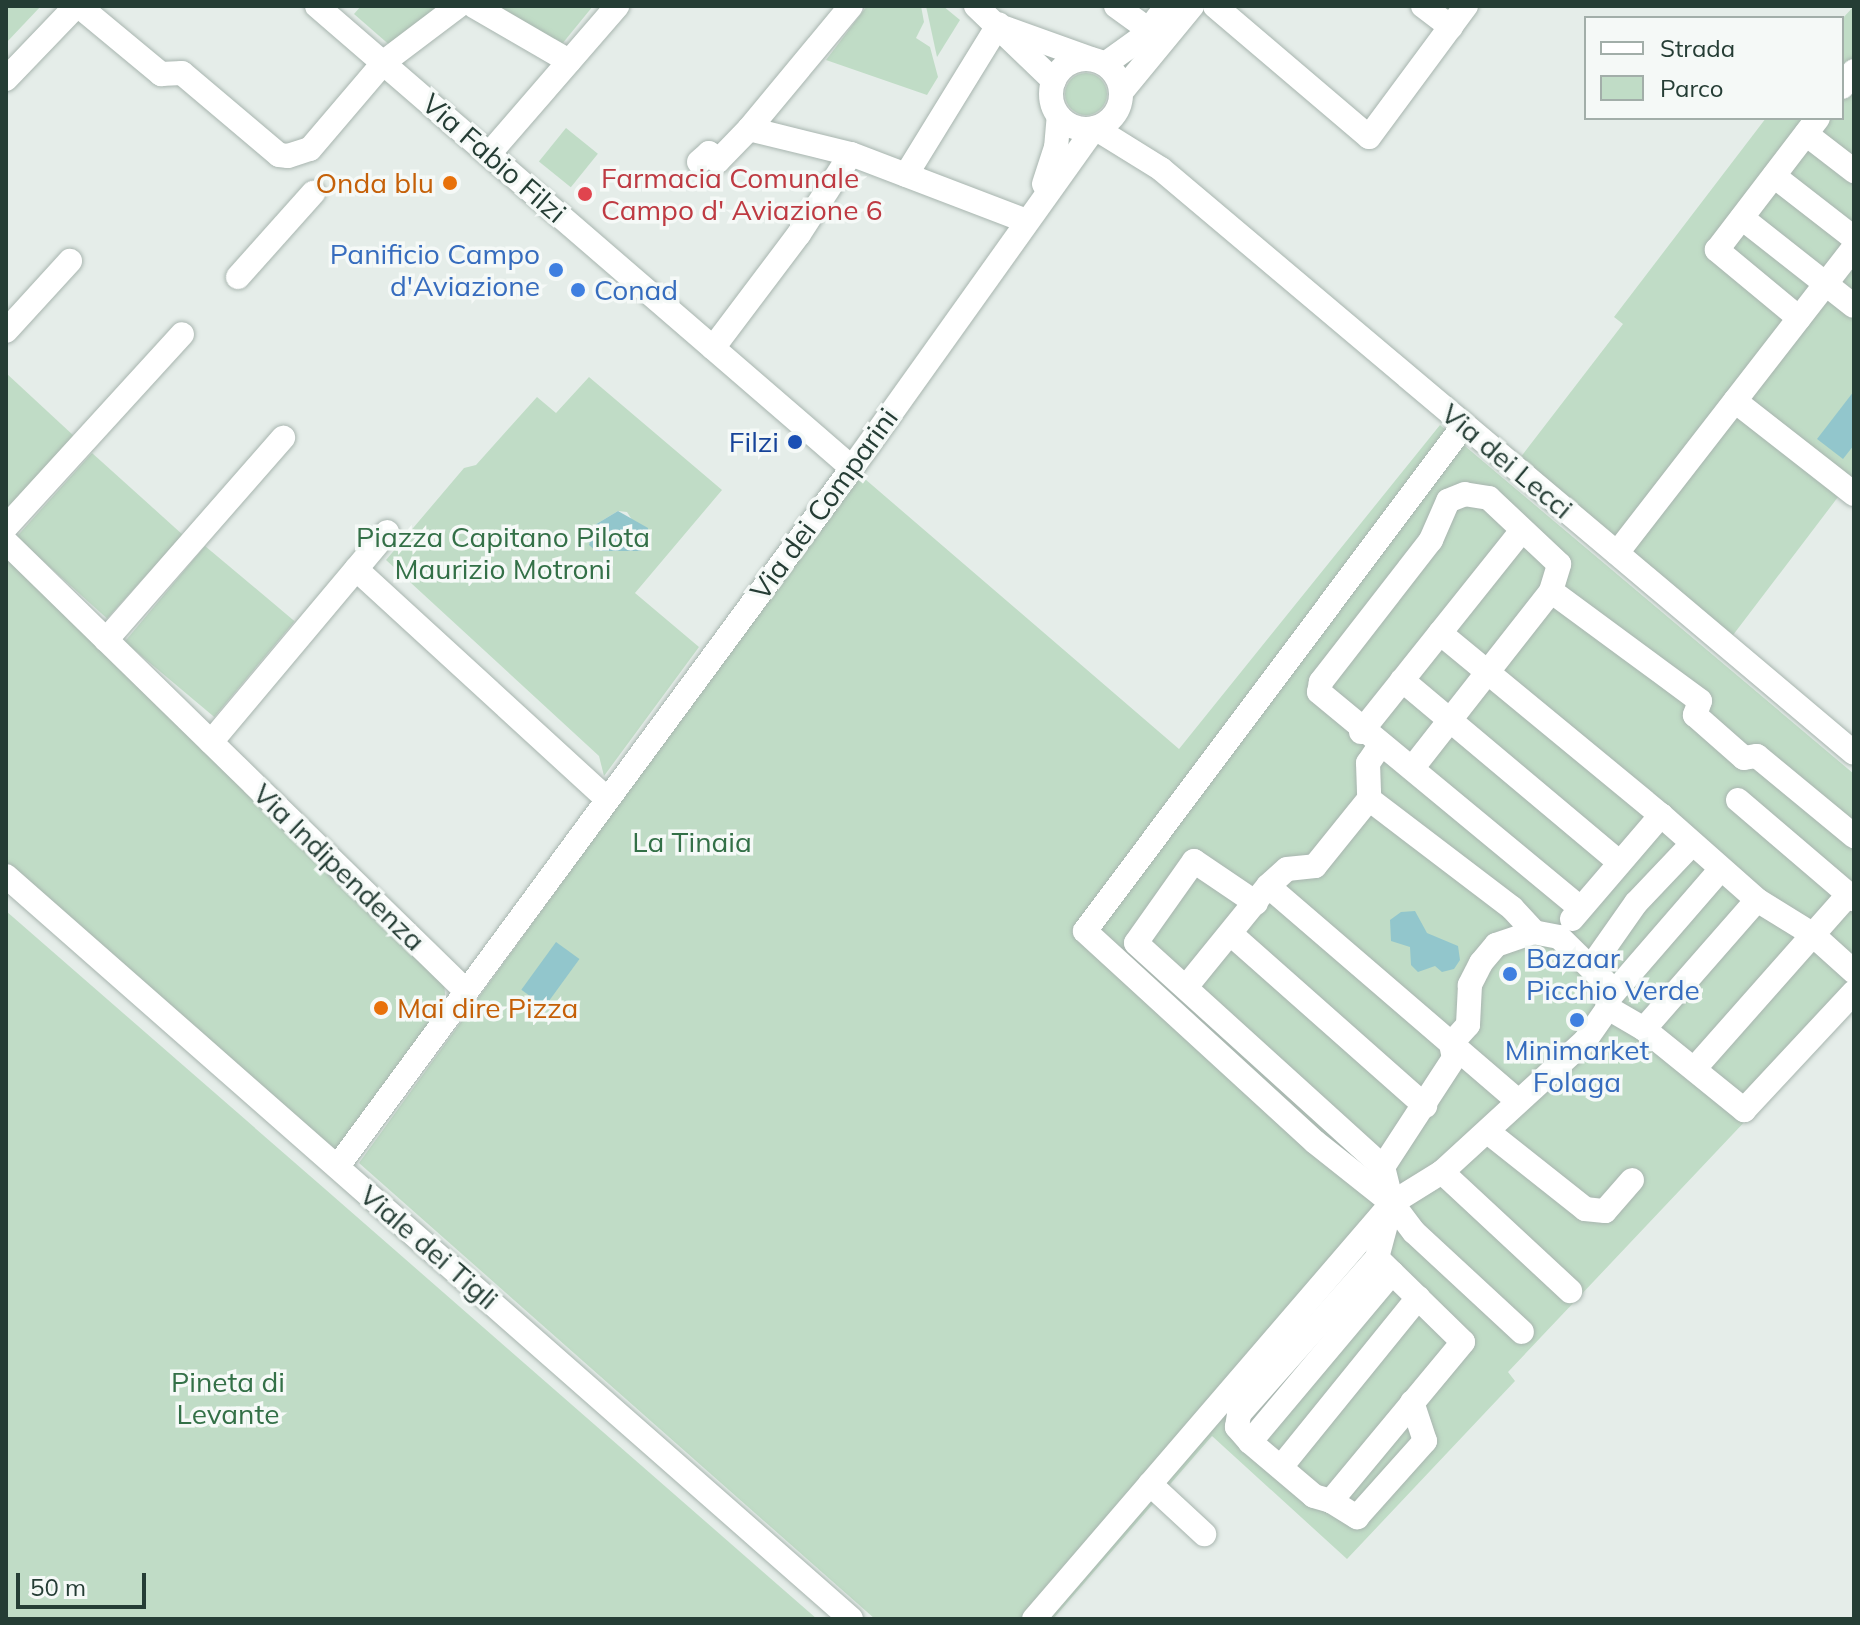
<!DOCTYPE html>
<html>
<head>
<meta charset="utf-8">
<style>
  body { margin:0 }
  #map { position:relative; width:1860px; height:1625px; overflow:hidden; background:#e5ede9; font-family:Mulish,sans-serif }
  div>[style] { position:absolute }
  .green>* { inset:0; background:#c0dcc6; transform-origin:0 0 }
  .round { border-radius:50% }
  .water>* { inset:0; background:#92c6cc; transform-origin:0 0 }
  .roads { filter:drop-shadow(0 0 2px #a8b5af) drop-shadow(0 0 2px #a8b5af) }
  .minor>* { height:24px; margin:-12px; padding:0 12px; transform-origin:12px; border-radius:12px; background:#fff }
  .minor>.ring { margin:-12px; padding:0; box-sizing:content-box; background:none; border:24px solid #fff; border-radius:50% }
  .dots>* { width:22px; height:22px; translate:-50% -50%; box-sizing:border-box; border:4px solid #f5f9f7; border-radius:50% }
  span { translate:-50% -50%; white-space:nowrap; text-align:center; line-height:1.15; -webkit-text-stroke:7px #f5f9f7; paint-order:stroke }
  .street-label { font-size:28px; color:#253d35 }
  .health-label { font-size:28px; color:#be3a42 }
  .left { translate:0 -50%; text-align:left }
  .food-label { font-size:28px; color:#c56008 }
  .right { translate:-100% -50%; text-align:right }
  .shop-label { font-size:28px; color:#366cbe }
  .transit-label { font-size:28px; color:#164399 }
  .park-label { font-size:28px; color:#337047 }
  .frame { position:absolute; inset:0; border:8px solid #253d35; pointer-events:none }
  .legend { position:absolute; left:1584px; top:16px; width:260px; height:104px; box-sizing:border-box; background:#f5f9f7; border:2px solid #a2aea9; margin:0; padding:10px 14px; list-style:none; font-size:24px; color:#253d35 }
  .legend li { display:flex; align-items:center; gap:16px; height:40px }
  .legend b { width:40px; border:2px solid #a2aea9 }
  .scale { position:absolute; left:16px; top:1573px; width:130px; height:36px; box-sizing:border-box; border:4px solid #253d35; border-top:0; padding-left:10px; font-size:24px; line-height:28px; white-space:nowrap; color:#253d35; -webkit-text-stroke:6px #f5f9f7; paint-order:stroke }
</style>
</head>
<body>
<div id="map">
  <div class="green">
    <div style="clip-path:polygon(6px 6px,41px 6px,6px 43px)"></div>
    <div style="clip-path:polygon(361px 6px,448px 6px,393px 48px,354px 14px)"></div>
    <div style="clip-path:polygon(487px 6px,593px 6px,558px 49px)"></div>
    <div style="clip-path:polygon(867px 6px,921px 6px,924px 22px,916px 38px,930px 47px,938px 77px,927px 95px,826px 60px)"></div>
    <div style="clip-path:polygon(926px 6px,943px 6px,960px 20px,937px 57px)"></div>
    <div style="clip-path:polygon(1854px 6px,1854px 476px,1730px 639px,1520px 458px,1623px 324px,1614px 317px,1766px 118px,1842px 118px,1842px 19px)"></div>
    <div class="round" style="left:1065px;top:73px;width:42px;height:42px"></div>
    <div style="left:566px;top:128px;width:41px;height:43px;rotate:39deg"></div>
    <div style="clip-path:polygon(6px 373px,74px 436px,6px 510px)"></div>
    <div style="clip-path:polygon(evenodd,589px 377px,722px 490px,635px 593px,699px 647px,604px 776px,599px 756px,386px 560px,464px 468px,476px 465px,537px 397px,556px 413px,589px 377px,618px 511px,627px 512px,634px 523px,589px 545px,593px 526px,618px 511px)"></div>
    <div style="clip-path:polygon(1440px 425px,1854px 774px,1854px 1006px,1508px 1372px,1515px 1381px,1347px 1559px,1212px 1436px,1053px 1619px,875px 1619px,359px 1163px,858px 473px,1179px 749px)"></div>
    <div style="left:92px;top:453px;width:122px;height:113px;rotate:42deg"></div>
    <div style="left:205px;top:546px;width:117px;height:125px;rotate:40deg"></div>
    <div style="clip-path:polygon(6px 558px,444px 983px,446px 1004px,349px 1145px,329px 1154px,6px 866px)"></div>
    <div style="clip-path:polygon(6px 911px,325px 1189px,817px 1619px,6px 1619px)"></div>
  </div>
  <div class="water">
    <div style="clip-path:polygon(1854px 391px,1854px 445px,1843px 459px,1817px 439px)"></div>
    <div style="clip-path:polygon(618px 511px,648px 528px,649px 543px,641px 551px,596px 551px,589px 545px,593px 526px)"></div>
    <div style="clip-path:polygon(1415px 911px,1427px 933px,1458px 946px,1460px 960px,1454px 969px,1442px 972px,1435px 966px,1418px 972px,1411px 965px,1410px 947px,1391px 941px,1390px 920px,1401px 912px)"></div>
    <div style="left:556px;top:942px;width:29px;height:59px;rotate:36deg"></div>
  </div>
  <div class="roads">
    <div class="minor">
      <div style="left:79px;top:6px;width:107px;rotate:39.7deg"></div>
      <div style="left:161px;top:74px;width:21px;rotate:-3deg"></div>
      <div style="left:182px;top:73px;width:127px;rotate:40.2deg"></div>
      <div style="left:279px;top:155px;width:9px;rotate:6deg"></div>
      <div style="left:288px;top:156px;width:23px;rotate:-18deg"></div>
      <div style="left:310px;top:149px;width:114px;rotate:-49.6deg"></div>
      <div style="left:384px;top:62px;width:93px;rotate:-37.1deg"></div>
      <div style="left:317px;top:6px;width:707px;rotate:40.81deg"></div>
      <div style="left:474px;top:6px;width:110px;rotate:30.1deg"></div>
      <div style="left:851px;top:6px;width:160px;rotate:129.7deg"></div>
      <div style="left:749px;top:129px;width:105px;rotate:13.8deg"></div>
      <div style="left:851px;top:154px;width:187px;rotate:20.9deg"></div>
      <div style="left:976px;top:6px;width:108px;rotate:43.9deg"></div>
      <div style="left:1116px;top:6px;width:41px;rotate:36deg"></div>
      <div style="left:1215px;top:6px;width:202px;rotate:40.4deg"></div>
      <div style="left:1369px;top:137px;width:163px;rotate:-53.5deg"></div>
      <div style="left:1423px;top:6px;width:35px;rotate:37deg"></div>
      <div style="left:1005px;top:28px;width:91px;rotate:19.8deg"></div>
      <div class="ring" style="left:1051px;top:59px;width:46px;height:46px"></div>
      <div style="left:1105px;top:64px;width:48px;rotate:-35.7deg"></div>
      <div style="left:1144px;top:36px;width:38px;rotate:-53deg"></div>
      <div style="left:6px;top:79px;width:101px;rotate:-46.2deg"></div>
      <div style="left:1842px;top:87px;width:20px;rotate:-53deg"></div>
      <div style="left:1122px;top:91px;width:110px;rotate:-50.5deg"></div>
      <div style="left:1095px;top:128px;width:78px;rotate:31.8deg"></div>
      <div style="left:1161px;top:169px;width:906px;rotate:40.12deg"></div>
      <div style="left:1806px;top:134px;width:61px;rotate:37.6deg"></div>
      <div style="left:489px;top:154px;width:196px;rotate:-49.1deg"></div>
      <div style="left:699px;top:162px;width:13px;rotate:-42deg"></div>
      <div style="left:709px;top:153px;width:12px;rotate:42deg"></div>
      <div style="left:718px;top:161px;width:45px;rotate:-45.9deg"></div>
      <div style="left:906px;top:175px;width:177px;rotate:-58.4deg"></div>
      <div style="left:1774px;top:176px;width:101px;rotate:37.8deg"></div>
      <div style="left:1044px;top:184px;width:38px;rotate:-72deg"></div>
      <div style="left:1056px;top:148px;width:32px;rotate:-85deg"></div>
      <div style="left:1742px;top:218px;width:142px;rotate:38.2deg"></div>
      <div style="left:238px;top:277px;width:113px;rotate:-48.2deg"></div>
      <div style="left:1799px;top:318px;width:107px;rotate:-140.3deg"></div>
      <div style="left:1717px;top:250px;width:166px;rotate:-52.6deg"></div>
      <div style="left:6px;top:331px;width:95px;rotate:-47.6deg"></div>
      <div style="left:713px;top:348px;width:143px;rotate:-53deg"></div>
      <div style="left:799px;top:234px;width:95px;rotate:-57deg"></div>
      <div style="left:1735px;top:401px;width:151px;rotate:38deg"></div>
      <div style="left:6px;top:527px;width:261px;rotate:-47.6deg"></div>
      <div style="left:6px;top:542px;width:643px;rotate:44.31deg"></div>
      <div style="left:1617px;top:553px;width:387px;rotate:-52.2deg"></div>
      <div style="left:356px;top:569px;width:340px;rotate:42.5deg"></div>
      <div style="left:1551px;top:591px;width:185px;rotate:36.4deg"></div>
      <div style="left:1700px;top:701px;width:15px;rotate:110deg"></div>
      <div style="left:1695px;top:715px;width:65px;rotate:41.3deg"></div>
      <div style="left:1744px;top:758px;width:13px;rotate:-9deg"></div>
      <div style="left:1757px;top:756px;width:126px;rotate:39.5deg"></div>
      <div style="left:1440px;top:633px;width:286px;rotate:39.5deg"></div>
      <div style="left:106px;top:640px;width:269px;rotate:-48.8deg"></div>
      <div style="left:1402px;top:680px;width:283px;rotate:40deg"></div>
      <div style="left:1361px;top:732px;width:258px;rotate:-51.4deg"></div>
      <div style="left:211px;top:742px;width:274px;rotate:-50deg"></div>
      <div style="left:1381px;top:744px;width:23px;rotate:124deg"></div>
      <div style="left:1368px;top:763px;width:36px;rotate:88deg"></div>
      <div style="left:1369px;top:799px;width:180px;rotate:37.3deg"></div>
      <div style="left:1512px;top:908px;width:33px;rotate:47deg"></div>
      <div style="left:1414px;top:766px;width:222px;rotate:-51.9deg"></div>
      <div style="left:1551px;top:591px;width:28px;rotate:-73deg"></div>
      <div style="left:1559px;top:564px;width:96px;rotate:-136.7deg"></div>
      <div style="left:1489px;top:498px;width:24px;rotate:-171deg"></div>
      <div style="left:1465px;top:494px;width:18px;rotate:158deg"></div>
      <div style="left:1448px;top:501px;width:43px;rotate:113.6deg"></div>
      <div style="left:1431px;top:540px;width:180px;rotate:127.8deg"></div>
      <div style="left:1321px;top:682px;width:10px;rotate:101deg"></div>
      <div style="left:1319px;top:692px;width:339px;rotate:39.6deg"></div>
      <div style="left:1738px;top:800px;width:153px;rotate:40.5deg"></div>
      <div style="left:6px;top:876px;width:1125px;rotate:41.32deg"></div>
      <div style="left:1268px;top:886px;width:25px;rotate:-42deg"></div>
      <div style="left:1287px;top:869px;width:28px;rotate:-6deg"></div>
      <div style="left:1315px;top:866px;width:86px;rotate:-51.1deg"></div>
      <div style="left:1256px;top:903px;width:75px;rotate:-145.9deg"></div>
      <div style="left:1194px;top:861px;width:100px;rotate:125.3deg"></div>
      <div style="left:1136px;top:943px;width:333px;rotate:42.2deg"></div>
      <div style="left:1572px;top:919px;width:137px;rotate:-49.4deg"></div>
      <div style="left:1661px;top:815px;width:128px;rotate:41.5deg"></div>
      <div style="left:1757px;top:900px;width:65px;rotate:31.7deg"></div>
      <div style="left:1812px;top:934px;width:57px;rotate:42.1deg"></div>
      <div style="left:1232px;top:935px;width:258px;rotate:41.5deg"></div>
      <div style="left:1591px;top:967px;width:78px;rotate:-54.9deg"></div>
      <div style="left:1636px;top:903px;width:81px;rotate:-46.5deg"></div>
      <div style="left:1186px;top:987px;width:130px;rotate:-50.9deg"></div>
      <div style="left:1268px;top:886px;width:328px;rotate:40.7deg"></div>
      <div style="left:1610px;top:997px;width:168px;rotate:-49.1deg"></div>
      <div style="left:1608px;top:1008px;width:42px;rotate:30.3deg"></div>
      <div style="left:1644px;top:1029px;width:129px;rotate:39deg"></div>
      <div style="left:1744px;top:1110px;width:161px;rotate:-47deg"></div>
      <div style="left:1644px;top:1029px;width:171px;rotate:-48.8deg"></div>
      <div style="left:1695px;top:1068px;width:232px;rotate:-48.5deg"></div>
      <div style="left:1488px;top:1132px;width:124px;rotate:38.4deg"></div>
      <div style="left:1585px;top:1209px;width:20px;rotate:6deg"></div>
      <div style="left:1605px;top:1211px;width:41px;rotate:-48.9deg"></div>
      <div style="left:338px;top:1166px;width:867px;rotate:-53.63deg"></div>
      <div style="left:852px;top:468px;width:417px;rotate:-54.5deg"></div>
      <div style="left:1442px;top:1172px;width:175px;rotate:42.9deg"></div>
      <div style="left:1392px;top:1203px;width:98px;rotate:-141.6deg"></div>
      <div style="left:1315px;top:1142px;width:312px;rotate:-137.5deg"></div>
      <div style="left:1085px;top:931px;width:632px;rotate:-53.17deg"></div>
      <div style="left:1377px;top:1258px;width:120px;rotate:44.3deg"></div>
      <div style="left:1463px;top:1342px;width:207px;rotate:129.7deg"></div>
      <div style="left:1331px;top:1501px;width:18px;rotate:-164deg"></div>
      <div style="left:1314px;top:1496px;width:84px;rotate:-139.8deg"></div>
      <div style="left:1250px;top:1442px;width:20px;rotate:-131deg"></div>
      <div style="left:1237px;top:1427px;width:13px;rotate:-81deg"></div>
      <div style="left:1239px;top:1414px;width:208px;rotate:-48.5deg"></div>
      <div style="left:1377px;top:1258px;width:47px;rotate:-75.1deg"></div>
      <div style="left:1250px;top:1442px;width:221px;rotate:-50deg"></div>
      <div style="left:1281px;top:1467px;width:218px;rotate:-51deg"></div>
      <div style="left:1150px;top:1484px;width:74px;rotate:42.8deg"></div>
      <div style="left:1331px;top:1501px;width:31px;rotate:32deg"></div>
      <div style="left:1357px;top:1517px;width:102px;rotate:-48.2deg"></div>
      <div style="left:1425px;top:1441px;width:41px;rotate:-108.4deg"></div>
      <div style="left:1034px;top:1619px;width:549px;rotate:-49.29deg"></div>
      <div style="left:1392px;top:1203px;width:59px;rotate:-31.8deg"></div>
      <div style="left:1442px;top:1172px;width:194px;rotate:-42.5deg"></div>
      <div style="left:1585px;top:1041px;width:40px;rotate:-55.1deg"></div>
      <div style="left:1608px;top:1008px;width:27px;rotate:-98deg"></div>
      <div style="left:1604px;top:981px;width:63px;rotate:-135.6deg"></div>
      <div style="left:1559px;top:937px;width:25px;rotate:-169deg"></div>
      <div style="left:1534px;top:932px;width:40px;rotate:161.1deg"></div>
      <div style="left:1496px;top:945px;width:23px;rotate:130deg"></div>
      <div style="left:1481px;top:963px;width:25px;rotate:117deg"></div>
      <div style="left:1470px;top:985px;width:40px;rotate:92.9deg"></div>
      <div style="left:1468px;top:1025px;width:25px;rotate:132deg"></div>
      <div style="left:1451px;top:1044px;width:14px;rotate:78deg"></div>
      <div style="left:1454px;top:1058px;width:130px;rotate:123.1deg"></div>
      <div style="left:1383px;top:1167px;width:37px;rotate:76deg"></div>
      <div style="left:1392px;top:1203px;width:36px;rotate:53deg"></div>
      <div style="left:1414px;top:1232px;width:147px;rotate:42.8deg"></div>
    </div>
  </div>
  <div class="dots">
    <div style="left:450px;top:183px;background:#e8710a"></div>
    <div style="left:585px;top:194px;background:#e0444e"></div>
    <div style="left:556px;top:270px;background:#3f7fe0"></div>
    <div style="left:578px;top:290px;background:#3f7fe0"></div>
    <div style="left:795px;top:442px;background:#1a4fb4"></div>
    <div style="left:1510px;top:974px;background:#3f7fe0"></div>
    <div style="left:381px;top:1008px;background:#e8710a"></div>
    <div style="left:1577px;top:1020px;background:#3f7fe0"></div>
  </div>
  <div class="street-label">
    <span style="left:494px;top:158px;rotate:41deg">Via Fabio Filzi</span>
    <span style="left:1507px;top:461px;rotate:40deg">Via dei Lecci</span>
    <span style="left:824px;top:504px;rotate:-54deg">Via dei Comparini</span>
    <span style="left:339px;top:867px;rotate:44deg">Via Indipendenza</span>
    <span style="left:429px;top:1247px;rotate:41deg">Viale dei Tigli</span>
  </div>
  <div class="health-label">
    <span class="left" style="left:601px;top:194px">Farmacia Comunale<br>Campo d' Aviazione 6</span>
  </div>
  <div class="food-label">
    <span class="right" style="left:434px;top:183px">Onda blu</span>
    <span class="left" style="left:397px;top:1008px">Mai dire Pizza</span>
  </div>
  <div class="shop-label">
    <span class="right" style="left:540px;top:270px">Panificio Campo<br>d'Aviazione</span>
    <span class="left" style="left:594px;top:290px">Conad</span>
    <span class="left" style="left:1526px;top:974px">Bazaar<br>Picchio Verde</span>
    <span style="left:1577px;top:1066px">Minimarket<br>Folaga</span>
  </div>
  <div class="transit-label">
    <span class="right" style="left:779px;top:442px">Filzi</span>
  </div>
  <div class="park-label">
    <span style="left:503px;top:553px">Piazza Capitano Pilota<br>Maurizio Motroni</span>
    <span style="left:692px;top:842px">La Tinaia</span>
    <span style="left:228px;top:1398px">Pineta di<br>Levante</span>
  </div>
  <div class="frame"></div>
  <ul class="legend">
  <li><b style="height:10px;background:#fff"></b>Strada</li>
  <li><b style="height:22px;background:#c0dcc6"></b>Parco</li>
  </ul>
  <div class="scale">50 m</div>
</div>
</body>
</html>
